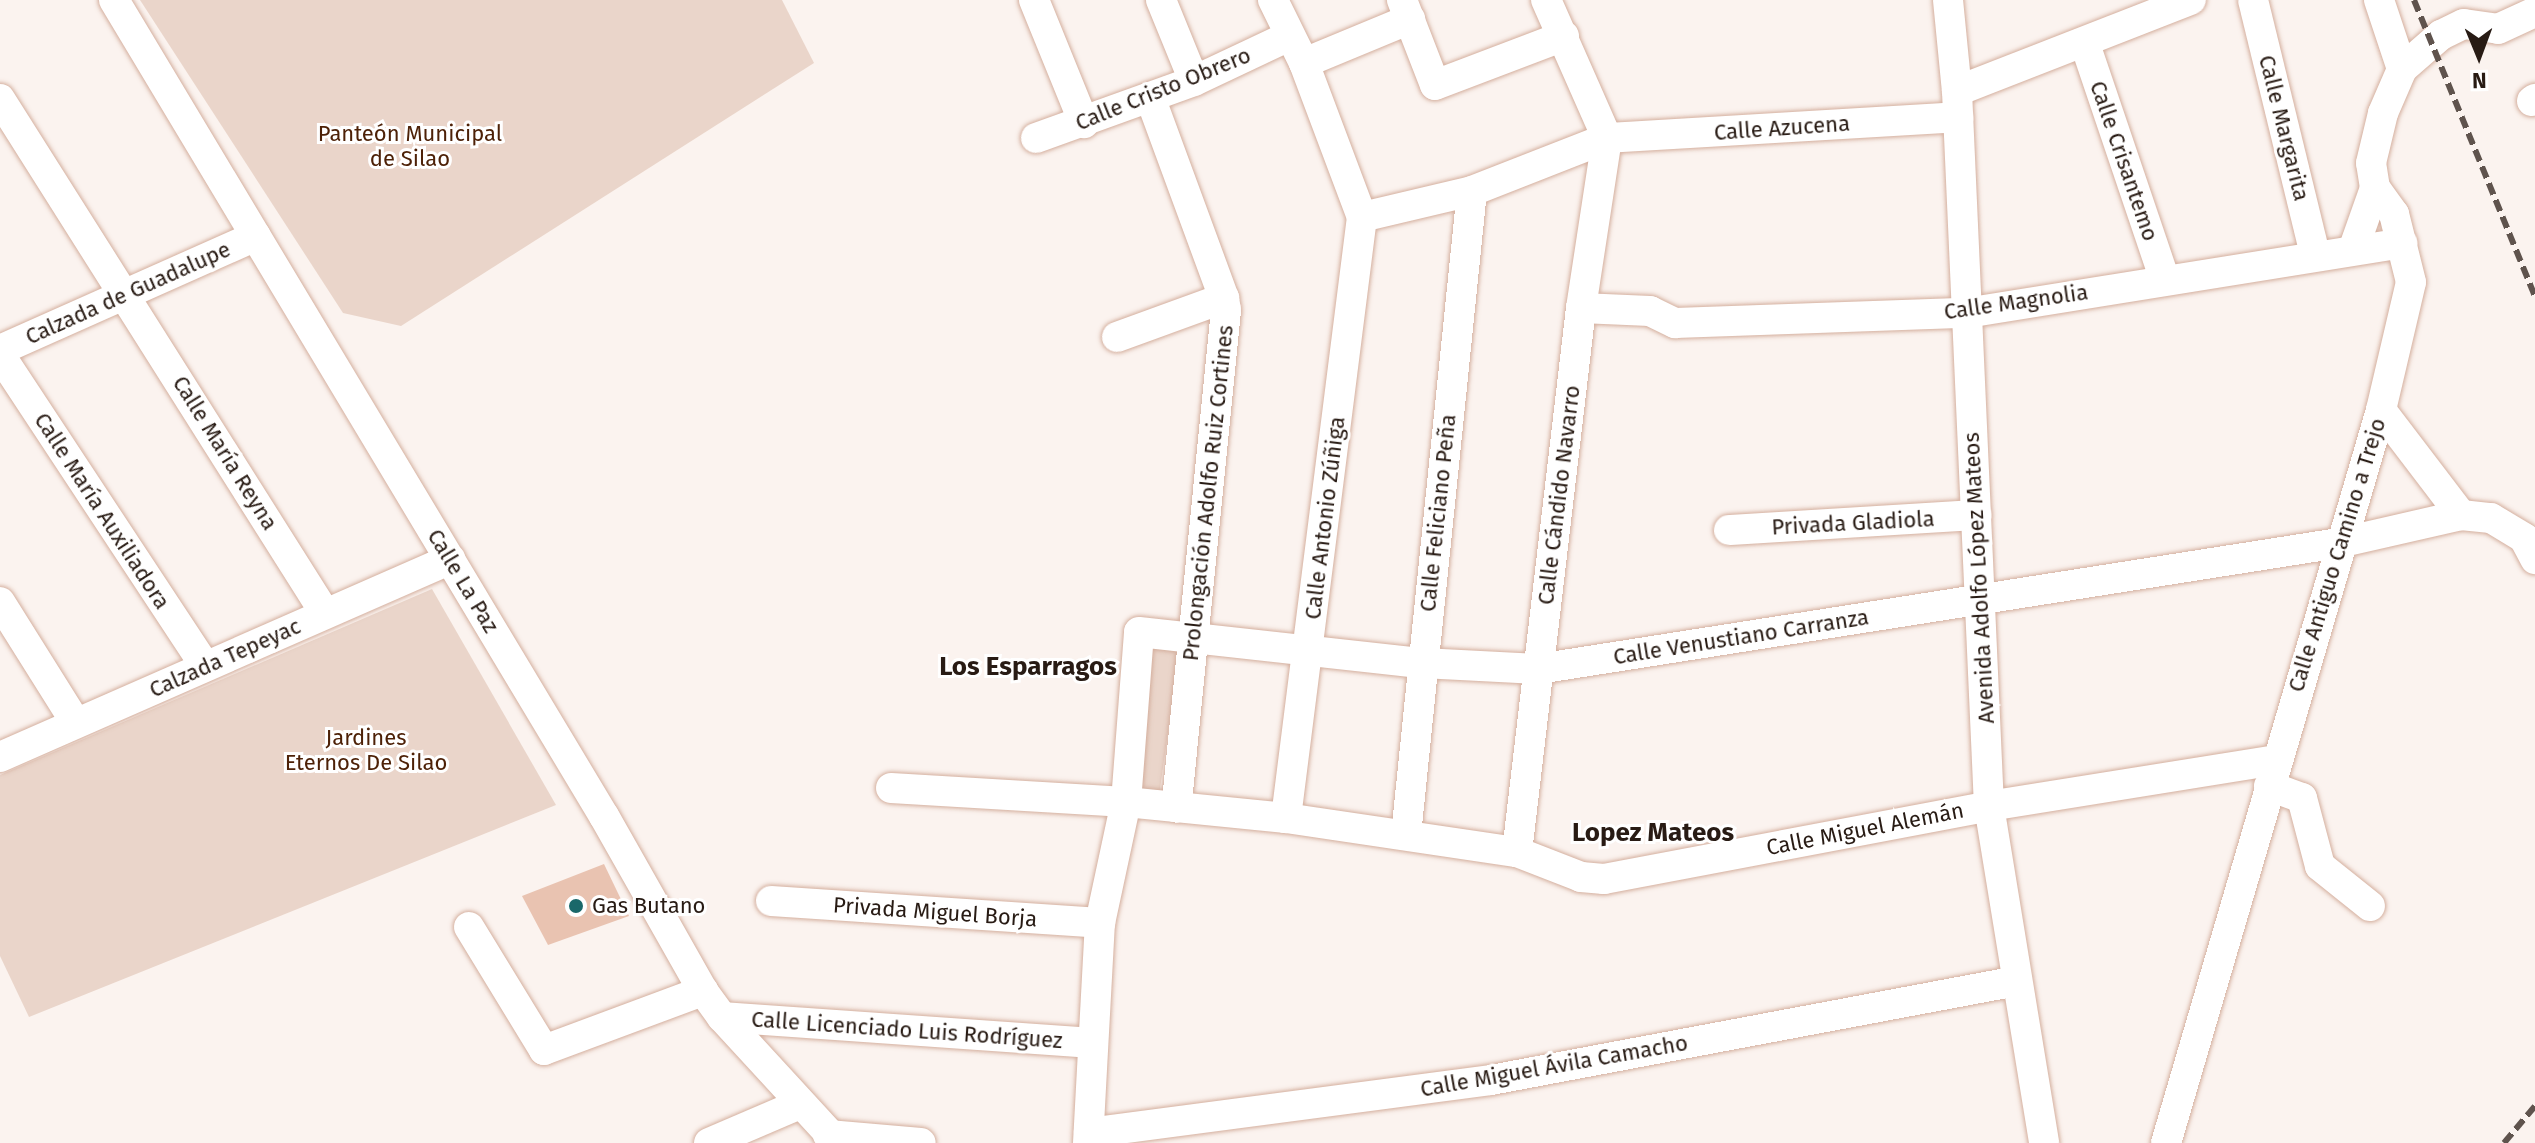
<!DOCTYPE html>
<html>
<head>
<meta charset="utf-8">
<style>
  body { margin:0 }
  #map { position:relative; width:2535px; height:1143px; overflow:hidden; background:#fbf3ef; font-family:"Fira Sans",sans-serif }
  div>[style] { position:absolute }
  .green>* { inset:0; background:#ead5ca; transform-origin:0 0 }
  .building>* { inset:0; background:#e9c3b1 }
  .roads { filter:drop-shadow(0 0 2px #d4af9e) drop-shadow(0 0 2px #d4af9e) }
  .minor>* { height:30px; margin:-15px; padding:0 15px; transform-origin:15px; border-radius:15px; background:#fff }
  .rail>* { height:6px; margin-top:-3px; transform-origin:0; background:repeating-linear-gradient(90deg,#5f534d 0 12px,transparent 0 18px) }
  .dots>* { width:22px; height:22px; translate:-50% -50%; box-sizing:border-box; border:4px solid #fff; border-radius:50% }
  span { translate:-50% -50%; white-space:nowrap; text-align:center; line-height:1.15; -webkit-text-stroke:6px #fff; paint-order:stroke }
  .street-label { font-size:22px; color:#281b14 }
  .park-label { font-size:22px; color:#4d2107 }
  .poi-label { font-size:22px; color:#281b14 }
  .left { translate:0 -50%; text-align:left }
  .quarter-label { font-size:26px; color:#281b14; font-weight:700 }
  .north { position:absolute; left:2439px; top:16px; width:80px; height:80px; -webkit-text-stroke:6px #fff; paint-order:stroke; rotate:179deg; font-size:22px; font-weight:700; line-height:32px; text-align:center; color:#281b14 }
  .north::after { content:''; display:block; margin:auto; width:28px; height:36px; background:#281b14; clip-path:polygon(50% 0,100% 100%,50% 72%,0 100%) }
</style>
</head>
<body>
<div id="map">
  <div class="green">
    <div style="clip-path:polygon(140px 0,782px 0,814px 63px,401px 326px,343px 313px)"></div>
    <div style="clip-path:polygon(432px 589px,556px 805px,29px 1017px,0 956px,0 775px)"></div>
    <div style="left:1143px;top:644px;width:37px;height:149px;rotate:8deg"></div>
  </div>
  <div class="building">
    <div style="clip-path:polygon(604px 864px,629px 916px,548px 945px,522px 896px)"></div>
  </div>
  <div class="roads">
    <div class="minor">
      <div style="left:114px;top:0;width:952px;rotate:59.02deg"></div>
      <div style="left:604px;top:816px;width:201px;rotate:60.5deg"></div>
      <div style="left:703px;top:991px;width:32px;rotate:54deg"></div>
      <div style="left:722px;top:1017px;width:171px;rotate:47.4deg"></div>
      <div style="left:1034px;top:0;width:133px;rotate:67.9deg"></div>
      <div style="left:1161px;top:0;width:87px;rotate:67.8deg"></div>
      <div style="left:1273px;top:0;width:70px;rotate:63.8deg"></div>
      <div style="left:1304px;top:63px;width:165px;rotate:69.4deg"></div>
      <div style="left:1362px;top:217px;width:606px;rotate:97.21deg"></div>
      <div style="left:1402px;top:0;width:91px;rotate:68.8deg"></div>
      <div style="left:1435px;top:85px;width:138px;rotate:-20.8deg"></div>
      <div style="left:1948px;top:0;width:91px;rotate:84.4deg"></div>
      <div style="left:1957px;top:91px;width:716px;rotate:87.44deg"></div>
      <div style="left:1989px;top:806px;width:341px;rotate:80.7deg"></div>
      <div style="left:2253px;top:0;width:262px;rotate:76.3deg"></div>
      <div style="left:2379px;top:0;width:73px;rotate:71.6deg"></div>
      <div style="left:2464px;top:24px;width:34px;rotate:8deg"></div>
      <div style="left:2498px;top:29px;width:41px;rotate:-24.7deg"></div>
      <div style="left:2085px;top:44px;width:247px;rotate:71.3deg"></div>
      <div style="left:1304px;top:63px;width:115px;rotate:-22.5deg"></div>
      <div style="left:1957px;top:91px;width:251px;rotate:-21.3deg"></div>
      <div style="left:1150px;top:97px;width:214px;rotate:69.8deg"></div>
      <div style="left:1224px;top:298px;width:12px;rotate:81deg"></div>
      <div style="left:1226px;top:310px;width:500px;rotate:95.7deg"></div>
      <div style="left:0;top:99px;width:608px;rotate:57.7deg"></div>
      <div style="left:2532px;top:101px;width:4px;rotate:-34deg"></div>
      <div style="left:1036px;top:138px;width:168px;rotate:-19.8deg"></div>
      <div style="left:1194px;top:81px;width:105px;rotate:-25.3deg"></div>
      <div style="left:1362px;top:217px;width:113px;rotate:-13.3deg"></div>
      <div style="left:1472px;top:191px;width:145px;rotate:-21.4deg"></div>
      <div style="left:1607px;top:138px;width:352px;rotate:-3.4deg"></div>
      <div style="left:2353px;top:250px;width:66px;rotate:-70.5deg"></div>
      <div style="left:1581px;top:308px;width:69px;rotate:2.5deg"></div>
      <div style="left:1650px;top:311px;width:28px;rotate:26deg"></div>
      <div style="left:1675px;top:323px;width:291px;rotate:-2deg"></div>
      <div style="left:1966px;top:313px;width:442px;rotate:-9.1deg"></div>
      <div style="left:1117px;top:337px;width:114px;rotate:-20deg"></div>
      <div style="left:0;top:350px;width:280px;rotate:-24deg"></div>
      <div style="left:0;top:355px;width:372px;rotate:56.6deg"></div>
      <div style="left:2381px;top:410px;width:132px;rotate:52.7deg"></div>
      <div style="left:1729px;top:530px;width:248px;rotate:-3.5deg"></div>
      <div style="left:0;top:602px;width:143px;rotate:57.9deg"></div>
      <div style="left:0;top:757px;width:492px;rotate:-23.7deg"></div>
      <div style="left:2269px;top:786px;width:35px;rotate:20deg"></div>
      <div style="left:2302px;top:798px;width:70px;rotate:75.2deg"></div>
      <div style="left:2320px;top:866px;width:64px;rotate:38.7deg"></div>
      <div style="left:891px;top:788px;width:235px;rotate:3.4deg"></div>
      <div style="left:1126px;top:802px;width:161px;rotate:5.7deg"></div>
      <div style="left:1286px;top:818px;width:233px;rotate:8.4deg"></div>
      <div style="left:1517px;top:852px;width:69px;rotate:21.3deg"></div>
      <div style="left:1581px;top:877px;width:23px;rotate:5deg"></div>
      <div style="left:1604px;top:879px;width:392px;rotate:-10.7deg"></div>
      <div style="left:1989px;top:806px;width:290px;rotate:-9.1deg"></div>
      <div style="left:1406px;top:835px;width:647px;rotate:-84.15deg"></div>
      <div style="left:1517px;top:852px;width:548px;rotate:-83.29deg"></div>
      <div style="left:1581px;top:308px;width:172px;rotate:-81.3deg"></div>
      <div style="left:1607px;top:138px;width:151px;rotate:-113.8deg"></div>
      <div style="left:771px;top:901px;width:330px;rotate:3.8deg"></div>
      <div style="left:469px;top:927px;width:144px;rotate:58.6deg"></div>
      <div style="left:544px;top:1050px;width:170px;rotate:-20.4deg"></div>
      <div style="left:722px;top:1017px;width:371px;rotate:4deg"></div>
      <div style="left:1089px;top:1133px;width:405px;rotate:-7.5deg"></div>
      <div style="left:1491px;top:1080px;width:535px;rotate:-10.66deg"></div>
      <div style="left:828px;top:1135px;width:93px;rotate:4.9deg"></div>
      <div style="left:709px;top:1143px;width:99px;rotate:-23.2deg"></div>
      <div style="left:1088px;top:1143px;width:220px;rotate:-86.9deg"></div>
      <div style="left:1100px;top:923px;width:124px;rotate:-77.9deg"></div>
      <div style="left:1126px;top:802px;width:170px;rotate:-85.6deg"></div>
      <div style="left:1139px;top:632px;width:285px;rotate:6.3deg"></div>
      <div style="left:1422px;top:663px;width:116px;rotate:3deg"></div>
      <div style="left:1538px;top:669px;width:811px;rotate:-8.94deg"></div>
      <div style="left:2339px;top:543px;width:125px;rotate:-12.9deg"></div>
      <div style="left:2461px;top:515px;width:30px;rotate:6deg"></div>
      <div style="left:2491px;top:518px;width:39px;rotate:31deg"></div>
      <div style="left:2524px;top:538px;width:24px;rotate:62deg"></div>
      <div style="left:2166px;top:1143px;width:764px;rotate:-73.65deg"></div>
      <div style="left:2381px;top:410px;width:131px;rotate:-76.8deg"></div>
      <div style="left:2411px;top:282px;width:70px;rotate:-104deg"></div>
      <div style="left:2394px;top:214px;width:32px;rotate:-126deg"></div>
      <div style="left:2375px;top:188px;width:25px;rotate:-99deg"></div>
      <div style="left:2371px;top:163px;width:51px;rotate:-76.5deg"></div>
      <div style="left:2383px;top:113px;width:48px;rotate:-66.6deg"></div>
      <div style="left:2402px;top:69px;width:52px;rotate:-41.1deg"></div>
      <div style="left:2441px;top:35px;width:25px;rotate:-26deg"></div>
    </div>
  </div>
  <div class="rail">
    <div style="left:2414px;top:0;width:321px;rotate:67.8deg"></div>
    <div style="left:2504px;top:1143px;width:48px;rotate:-50deg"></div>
  </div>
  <div class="dots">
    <div style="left:576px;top:906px;background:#1a686a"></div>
  </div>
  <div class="street-label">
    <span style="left:1163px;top:89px;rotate:-22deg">Calle Cristo Obrero</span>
    <span style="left:1782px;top:128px;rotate:-4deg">Calle Azucena</span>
    <span style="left:2284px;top:128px;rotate:76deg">Calle Margarita</span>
    <span style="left:2124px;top:161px;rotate:71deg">Calle Crisantemo</span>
    <span style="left:128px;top:293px;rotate:-24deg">Calzada de Guadalupe</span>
    <span style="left:2016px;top:302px;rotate:-8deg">Calle Magnolia</span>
    <span style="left:225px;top:453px;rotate:58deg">Calle María Reyna</span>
    <span style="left:1208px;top:493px;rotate:-84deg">Prolongación Adolfo Ruiz Cortines</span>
    <span style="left:1559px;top:495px;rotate:-83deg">Calle Cándido Navarro</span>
    <span style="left:102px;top:511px;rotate:57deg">Calle María Auxiliadora</span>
    <span style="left:1438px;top:513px;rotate:-84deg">Calle Feliciano Peña</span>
    <span style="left:1325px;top:518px;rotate:-83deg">Calle Antonio Zúñiga</span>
    <span style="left:1853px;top:523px;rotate:-3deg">Privada Gladiola</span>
    <span style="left:2337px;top:555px;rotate:-73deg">Calle Antiguo Camino a Trejo</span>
    <span style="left:1979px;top:578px;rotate:-93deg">Avenida Adolfo López Mateos</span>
    <span style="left:463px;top:581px;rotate:59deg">Calle La Paz</span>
    <span style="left:1741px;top:637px;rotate:-9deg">Calle Venustiano Carranza</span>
    <span style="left:225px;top:658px;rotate:-24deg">Calzada Tepeyac</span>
    <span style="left:1865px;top:829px;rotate:-11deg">Calle Miguel Alemán</span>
    <span style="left:935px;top:912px;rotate:4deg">Privada Miguel Borja</span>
    <span style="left:907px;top:1030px;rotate:4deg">Calle Licenciado Luis Rodríguez</span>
    <span style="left:1554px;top:1066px;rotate:-10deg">Calle Miguel Ávila Camacho</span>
  </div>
  <div class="park-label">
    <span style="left:410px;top:146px">Panteón Municipal<br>de Silao</span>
    <span style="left:366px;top:750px">Jardines<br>Eternos De Silao</span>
  </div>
  <div class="poi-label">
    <span class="left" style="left:592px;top:906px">Gas Butano</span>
  </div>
  <div class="quarter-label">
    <span style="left:1028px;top:667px">Los Esparragos</span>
    <span style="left:1653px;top:833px">Lopez Mateos</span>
  </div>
  <div class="north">N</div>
</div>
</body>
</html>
